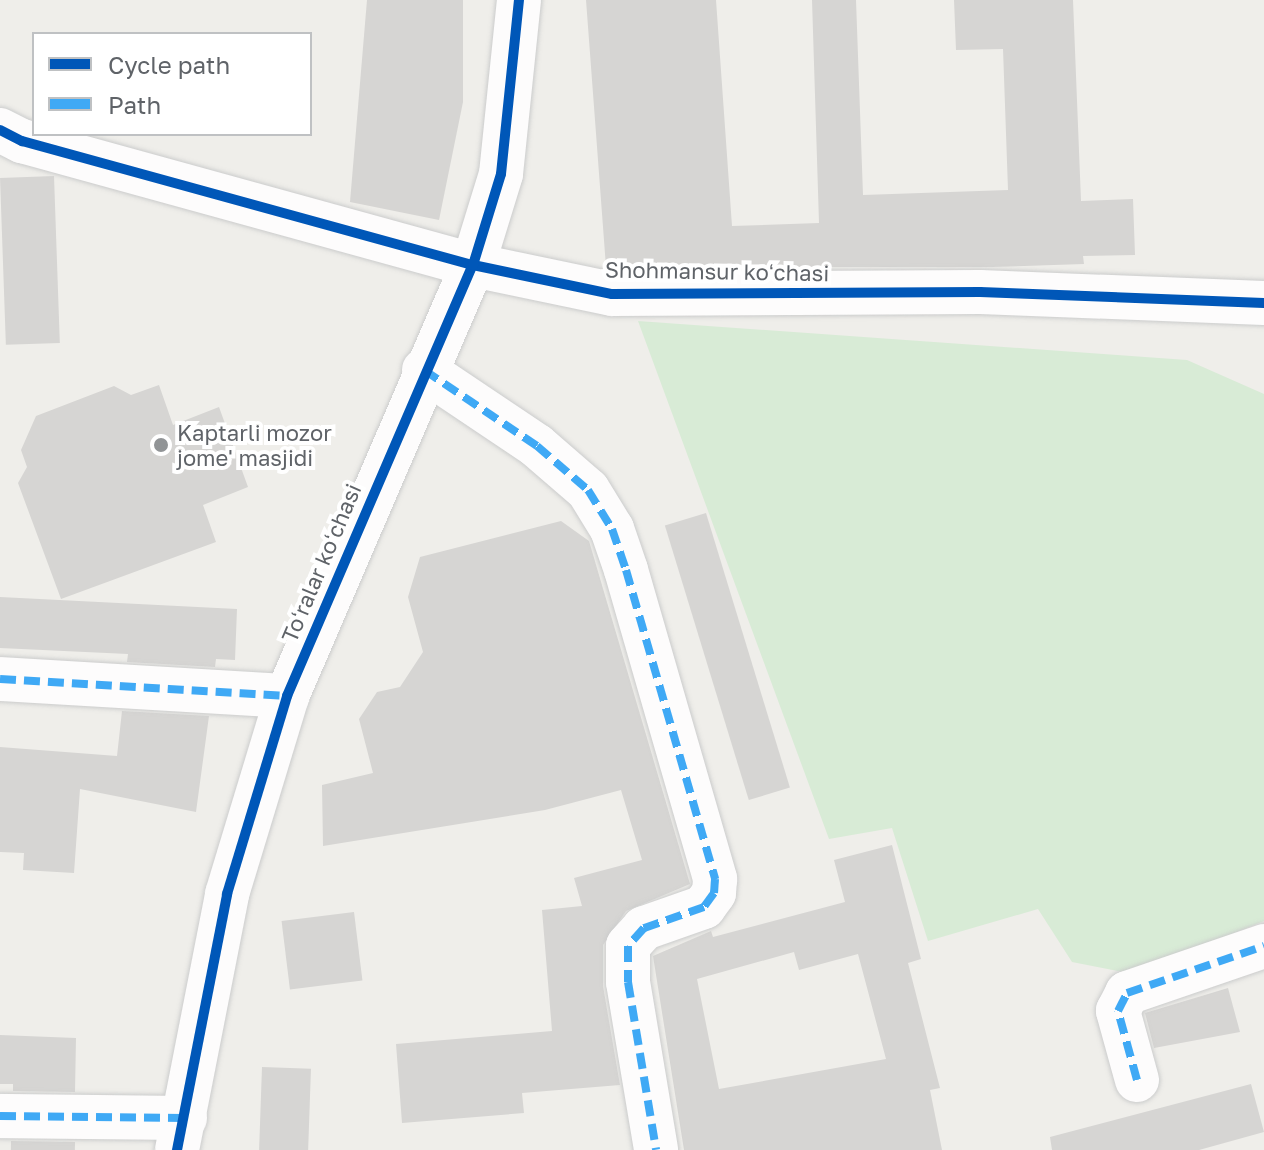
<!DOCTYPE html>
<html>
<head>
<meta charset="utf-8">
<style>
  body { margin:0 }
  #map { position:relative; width:1264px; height:1150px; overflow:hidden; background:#efeeea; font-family:"Golos Text",sans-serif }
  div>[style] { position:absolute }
  .green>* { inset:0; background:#d8ebd6 }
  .building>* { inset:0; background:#d6d5d3; transform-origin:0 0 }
  .roads { filter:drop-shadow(0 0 2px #cbcccc) drop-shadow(0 0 2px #cbcccc) }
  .street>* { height:44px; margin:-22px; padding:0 22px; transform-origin:22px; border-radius:22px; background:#fdfcfc }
  .secondary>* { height:44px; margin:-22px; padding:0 22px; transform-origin:22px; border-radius:22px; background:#fdfcfc }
  .quiet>* { height:8px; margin-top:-4px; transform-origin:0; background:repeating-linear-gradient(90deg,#3fa9f5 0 16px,transparent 0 24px) }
  .cycleway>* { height:10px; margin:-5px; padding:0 5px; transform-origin:5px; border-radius:5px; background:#0057b8 }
  .dots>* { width:22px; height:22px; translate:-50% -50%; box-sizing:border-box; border:4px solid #fff; border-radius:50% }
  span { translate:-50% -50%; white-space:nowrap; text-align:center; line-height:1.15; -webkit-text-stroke:8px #fff; paint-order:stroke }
  .street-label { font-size:22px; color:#5f6368 }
  .poi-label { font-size:22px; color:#5f6368 }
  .left { translate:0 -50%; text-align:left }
  .legend { position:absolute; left:32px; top:32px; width:280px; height:104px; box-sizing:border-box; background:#fff; border:2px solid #bfc1c3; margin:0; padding:10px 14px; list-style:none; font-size:24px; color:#5f6368 }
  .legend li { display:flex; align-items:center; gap:16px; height:40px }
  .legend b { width:40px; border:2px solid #bfc1c3 }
</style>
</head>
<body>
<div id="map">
  <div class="green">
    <div style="clip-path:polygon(638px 321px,1187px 360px,1264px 394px,1264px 921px,1133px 974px,1072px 962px,1038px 909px,928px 941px,892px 828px,829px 839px)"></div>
  </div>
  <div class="building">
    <div style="clip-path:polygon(367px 0,463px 0,463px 102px,439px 220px,350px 202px)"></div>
    <div style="clip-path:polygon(586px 0,716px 0,732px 226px,819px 223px,812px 0,856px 0,863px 195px,1008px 190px,1003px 49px,956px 50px,954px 0,1073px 0,1081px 201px,1133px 199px,1135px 255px,1083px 256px,1084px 264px,991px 267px,606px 267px)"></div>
    <div style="left:54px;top:176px;width:167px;height:54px;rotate:88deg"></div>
    <div style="clip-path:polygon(159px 385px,173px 425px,219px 407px,248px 487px,203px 505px,216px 542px,61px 599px,18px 483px,27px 467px,21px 450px,36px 416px,114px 386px,131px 395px)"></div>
    <div style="left:706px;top:513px;width:287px;height:43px;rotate:73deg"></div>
    <div style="clip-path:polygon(561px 521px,589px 541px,690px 884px,626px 911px,603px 945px,603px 986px,620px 1085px,522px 1093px,524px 1113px,402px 1123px,396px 1044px,552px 1031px,542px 910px,582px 906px,574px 878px,642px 860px,621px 790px,545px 810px,323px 846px,322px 785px,373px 773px,359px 719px,377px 692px,400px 687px,423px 652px,408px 597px,420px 557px)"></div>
    <div style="clip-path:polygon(0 597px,237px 609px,235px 660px,216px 659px,215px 667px,127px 662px,128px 654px,0 648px)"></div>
    <div style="clip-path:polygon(122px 711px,209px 716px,196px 812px,80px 789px,74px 873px,23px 870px,24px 853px,0 852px,0 747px,117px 756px)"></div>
    <div style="clip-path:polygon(evenodd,892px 845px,921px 959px,908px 963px,940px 1088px,930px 1090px,942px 1150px,684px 1150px,653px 956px,711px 931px,713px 937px,845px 902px,834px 860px,892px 845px,794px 952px,799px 970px,858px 954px,886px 1059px,719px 1089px,697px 979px,794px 952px)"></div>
    <div style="left:354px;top:912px;width:69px;height:73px;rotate:83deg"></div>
    <div style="clip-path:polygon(1228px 988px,1240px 1032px,1154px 1048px,1145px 1013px)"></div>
    <div style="clip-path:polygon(0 1035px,76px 1038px,75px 1092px,13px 1091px,13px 1084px,0 1084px)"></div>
    <div style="left:262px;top:1067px;width:49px;height:83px;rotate:2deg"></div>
    <div style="clip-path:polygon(1251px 1084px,1264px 1132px,1199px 1150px,1052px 1150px,1050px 1137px)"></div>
    <div style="left:11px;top:1141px;width:64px;height:9px;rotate:1deg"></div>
  </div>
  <div class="roads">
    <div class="street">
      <div style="left:0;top:130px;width:25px;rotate:27deg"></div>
      <div style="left:22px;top:141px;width:468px;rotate:15.4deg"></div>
      <div style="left:473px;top:265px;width:142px;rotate:11.8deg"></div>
      <div style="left:612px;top:294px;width:368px;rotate:-0.3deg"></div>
      <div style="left:980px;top:292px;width:284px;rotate:2.2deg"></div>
      <div style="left:424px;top:370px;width:136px;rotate:33.9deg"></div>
      <div style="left:537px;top:446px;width:67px;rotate:40.8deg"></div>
      <div style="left:588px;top:490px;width:46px;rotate:58.4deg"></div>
      <div style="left:612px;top:529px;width:43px;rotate:71.1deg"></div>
      <div style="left:626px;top:570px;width:322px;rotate:73.9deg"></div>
      <div style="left:715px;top:879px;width:14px;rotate:94deg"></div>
      <div style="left:714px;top:893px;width:17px;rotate:126deg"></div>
      <div style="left:704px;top:907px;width:64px;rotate:160.7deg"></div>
      <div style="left:644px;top:928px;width:24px;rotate:132deg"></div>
      <div style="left:628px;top:946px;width:36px;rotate:90deg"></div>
      <div style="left:628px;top:982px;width:170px;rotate:80.5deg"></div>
      <div style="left:0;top:679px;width:288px;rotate:3.4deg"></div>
      <div style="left:1137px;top:1080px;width:72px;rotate:-105.4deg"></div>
      <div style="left:1118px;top:1011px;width:20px;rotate:-63deg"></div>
      <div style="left:1127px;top:993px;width:145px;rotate:-18.9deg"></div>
      <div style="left:0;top:1116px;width:185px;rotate:0.6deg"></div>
    </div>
    <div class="secondary">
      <div style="left:177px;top:1150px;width:261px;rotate:-78.9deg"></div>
      <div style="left:227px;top:894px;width:207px;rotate:-73.1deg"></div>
      <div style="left:287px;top:696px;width:469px;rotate:-66.7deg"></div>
      <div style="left:473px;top:265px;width:95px;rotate:-72.9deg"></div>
      <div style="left:501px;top:174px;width:175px;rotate:-84.1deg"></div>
    </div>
  </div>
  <div class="quiet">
    <div style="left:424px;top:370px;width:136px;rotate:33.9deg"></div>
    <div style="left:537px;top:446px;width:67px;rotate:40.8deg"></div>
    <div style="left:588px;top:490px;width:46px;rotate:58.4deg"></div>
    <div style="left:612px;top:529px;width:43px;rotate:71.1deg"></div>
    <div style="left:626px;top:570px;width:322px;rotate:73.9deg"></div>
    <div style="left:715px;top:879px;width:14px;rotate:94deg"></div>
    <div style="left:714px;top:893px;width:17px;rotate:126deg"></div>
    <div style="left:704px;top:907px;width:64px;rotate:160.7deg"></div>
    <div style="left:644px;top:928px;width:24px;rotate:132deg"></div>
    <div style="left:628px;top:946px;width:36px;rotate:90deg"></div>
    <div style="left:628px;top:982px;width:170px;rotate:80.5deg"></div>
    <div style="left:0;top:679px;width:288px;rotate:3.4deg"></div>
    <div style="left:1137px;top:1080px;width:72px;rotate:-105.4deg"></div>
    <div style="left:1118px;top:1011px;width:20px;rotate:-63deg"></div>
    <div style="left:1127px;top:993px;width:145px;rotate:-18.9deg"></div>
    <div style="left:0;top:1116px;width:185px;rotate:0.6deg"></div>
  </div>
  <div class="cycleway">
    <div style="left:0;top:130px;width:25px;rotate:27deg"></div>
    <div style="left:22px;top:141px;width:468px;rotate:15.4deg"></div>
    <div style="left:473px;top:265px;width:142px;rotate:11.8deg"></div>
    <div style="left:612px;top:294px;width:368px;rotate:-0.3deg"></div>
    <div style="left:980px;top:292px;width:284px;rotate:2.2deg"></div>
    <div style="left:177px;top:1150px;width:261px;rotate:-78.9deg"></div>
    <div style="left:227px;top:894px;width:207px;rotate:-73.1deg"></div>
    <div style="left:287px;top:696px;width:469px;rotate:-66.7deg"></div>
    <div style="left:473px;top:265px;width:95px;rotate:-72.9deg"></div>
    <div style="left:501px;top:174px;width:175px;rotate:-84.1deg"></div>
  </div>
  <div class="dots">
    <div style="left:161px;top:445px;background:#919496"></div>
  </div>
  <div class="street-label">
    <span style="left:717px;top:271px;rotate:1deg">Shohmansur koʻchasi</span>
    <span style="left:321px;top:563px;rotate:-67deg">Toʻralar koʻchasi</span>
  </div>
  <div class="poi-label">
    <span class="left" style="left:177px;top:445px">Kaptarli mozor<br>jome' masjidi</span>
  </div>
  <ul class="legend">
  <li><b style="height:10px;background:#0057b8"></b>Cycle path</li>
  <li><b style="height:10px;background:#3fa9f5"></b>Path</li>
  </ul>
</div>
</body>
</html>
